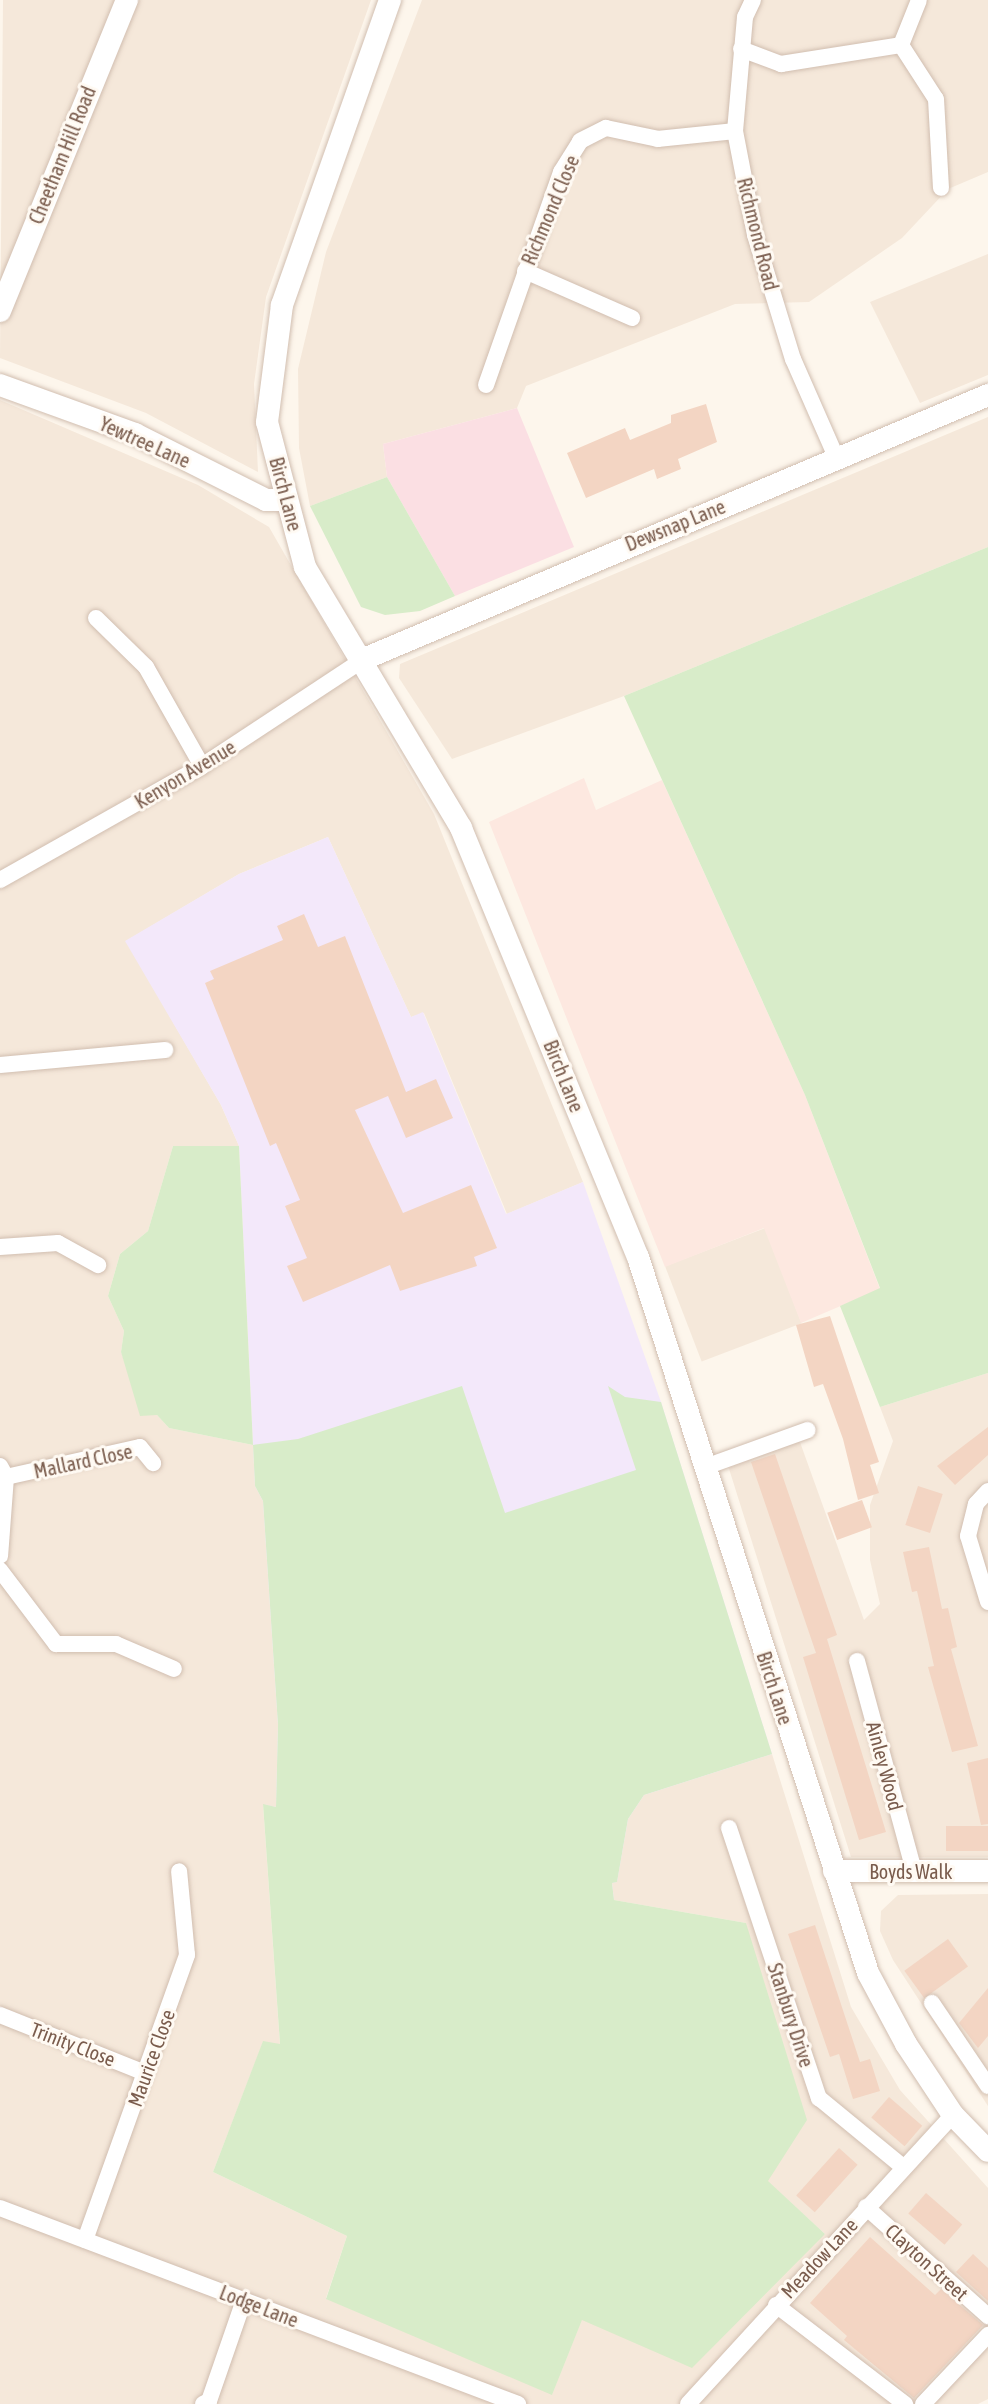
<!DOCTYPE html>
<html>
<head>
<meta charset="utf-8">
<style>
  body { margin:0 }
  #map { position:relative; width:988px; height:2404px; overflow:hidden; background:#fdf6ec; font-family:"Asap Condensed",sans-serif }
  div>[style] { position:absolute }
  .residential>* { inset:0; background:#f5e8da; transform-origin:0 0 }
  .commercial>* { inset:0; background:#fde8e0 }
  .education>* { inset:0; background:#f3e8fa }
  .medical>* { inset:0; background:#fbdfe3 }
  .green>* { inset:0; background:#d8ecc9 }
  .building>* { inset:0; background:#f3d5c3; transform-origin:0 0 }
  .roads { filter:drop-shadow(0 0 2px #d1beb0) drop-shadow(0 0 2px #d1beb0) }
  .street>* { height:16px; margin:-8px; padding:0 8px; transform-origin:8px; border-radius:8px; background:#fff }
  .secondary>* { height:22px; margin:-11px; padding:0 11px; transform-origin:11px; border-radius:11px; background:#fff }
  span { translate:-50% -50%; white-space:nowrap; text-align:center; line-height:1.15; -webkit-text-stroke:6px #fffaf3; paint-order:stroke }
  .street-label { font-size:20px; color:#7a5c4d }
</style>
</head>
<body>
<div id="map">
  <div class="residential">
    <div style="clip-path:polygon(3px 0,371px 0,266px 297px,254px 384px,258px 472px,146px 413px,0 358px)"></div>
    <div style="clip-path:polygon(422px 0,988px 0,988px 172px,948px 189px,902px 238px,809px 302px,735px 304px,526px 386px,517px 408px,383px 444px,387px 477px,310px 506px,299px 448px,298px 369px,326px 252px)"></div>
    <div style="clip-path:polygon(988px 254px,988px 375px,920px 403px,870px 302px)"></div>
    <div style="clip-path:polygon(0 400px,198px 485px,269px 527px,434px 814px,583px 1182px,507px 1214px,424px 1013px,411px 1017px,328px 837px,239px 874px,126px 941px,221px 1105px,239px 1146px,173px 1146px,148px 1231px,120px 1254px,108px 1296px,124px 1331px,121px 1352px,144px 1414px,157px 1415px,169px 1428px,253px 1445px,255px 1486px,263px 1501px,278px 1725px,276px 1807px,263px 1805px,280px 2045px,263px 2042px,213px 2172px,347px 2236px,326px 2298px,552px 2394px,582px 2319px,825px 2234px,767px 2181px,746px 1923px,614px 1900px,612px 1883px,617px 1881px,628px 1819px,644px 1795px,772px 1754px,851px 2007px,900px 2090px,988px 2188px,988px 2399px,978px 2404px,0 2404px)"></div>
    <div style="clip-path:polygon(988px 417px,988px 547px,624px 696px,452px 759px,399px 678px,400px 664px)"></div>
    <div style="left:765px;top:1228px;width:102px;height:107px;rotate:69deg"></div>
    <div style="clip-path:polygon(988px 1373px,988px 1857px,851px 1857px,725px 1456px,796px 1431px,864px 1620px,880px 1604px,870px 1560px,870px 1505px,893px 1441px,880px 1407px)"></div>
    <div style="clip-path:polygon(988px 1894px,988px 2106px,893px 1960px,880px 1931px,881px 1911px,898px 1895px)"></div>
  </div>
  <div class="commercial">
    <div style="clip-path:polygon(584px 778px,596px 810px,662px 780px,805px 1095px,880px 1289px,801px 1323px,764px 1228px,665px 1267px,489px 822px)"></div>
  </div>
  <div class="education">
    <div style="clip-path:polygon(328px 837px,411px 1017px,423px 1012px,506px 1214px,583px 1182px,661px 1402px,772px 1754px,644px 1795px,628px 1819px,617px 1882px,612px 1883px,614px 1900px,263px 1804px,276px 1807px,278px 1725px,263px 1501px,255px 1486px,239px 1146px,221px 1105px,125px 941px,239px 874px)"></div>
  </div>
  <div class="medical">
    <div style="clip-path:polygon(517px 408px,574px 547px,455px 596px,387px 477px,383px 444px)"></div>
  </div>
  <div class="green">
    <div style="clip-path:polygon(387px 477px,455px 596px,420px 611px,385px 615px,361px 607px,310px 506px)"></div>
    <div style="clip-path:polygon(988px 547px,988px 1373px,880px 1407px,840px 1306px,880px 1288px,805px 1095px,624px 696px)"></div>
    <div style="clip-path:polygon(173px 1146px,239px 1146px,253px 1445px,298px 1439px,462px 1386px,505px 1513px,636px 1470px,608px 1386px,625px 1397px,661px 1402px,772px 1754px,644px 1795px,628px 1819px,617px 1882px,612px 1883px,614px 1900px,746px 1923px,807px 2120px,768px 2181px,825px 2234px,692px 2368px,582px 2320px,552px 2395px,326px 2299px,347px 2236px,213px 2172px,263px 2041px,280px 2044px,263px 1804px,276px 1807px,278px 1725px,263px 1501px,255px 1486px,253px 1445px,169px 1428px,157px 1415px,140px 1416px,121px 1352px,124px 1331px,108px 1296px,120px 1254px,148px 1231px)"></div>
  </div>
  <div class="building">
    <div style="clip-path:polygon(706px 404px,717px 442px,678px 459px,681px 469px,657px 479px,654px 469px,586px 498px,567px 453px,625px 428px,630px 440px,671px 423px,671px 415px)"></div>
    <div style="clip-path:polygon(304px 914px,318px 947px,345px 936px,406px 1092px,436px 1079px,453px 1118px,406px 1138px,388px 1096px,355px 1110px,403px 1213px,471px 1185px,497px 1248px,474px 1257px,477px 1266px,400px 1291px,390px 1265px,303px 1302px,287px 1266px,307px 1258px,285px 1206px,300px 1200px,276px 1143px,270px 1146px,205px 983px,214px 979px,210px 971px,283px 940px,277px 926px)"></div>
    <div style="clip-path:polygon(830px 1316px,879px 1462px,870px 1465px,879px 1493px,858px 1500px,843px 1439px,823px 1384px,814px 1387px,796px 1325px)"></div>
    <div style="clip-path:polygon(988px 1427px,988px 1455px,955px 1485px,937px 1466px)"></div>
    <div style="clip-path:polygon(775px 1454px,837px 1635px,827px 1639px,886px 1832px,859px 1840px,803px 1657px,816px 1653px,751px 1462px)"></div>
    <div style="left:918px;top:1486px;width:26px;height:41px;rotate:18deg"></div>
    <div style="left:862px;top:1500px;width:29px;height:37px;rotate:70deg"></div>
    <div style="clip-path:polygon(929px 1547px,942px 1609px,948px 1608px,957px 1647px,951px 1649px,978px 1746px,952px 1752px,928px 1667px,934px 1666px,917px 1591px,912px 1592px,903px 1552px)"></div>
    <div style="clip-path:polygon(988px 1758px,988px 1824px,981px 1825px,967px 1763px)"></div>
    <div style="left:946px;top:1826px;width:42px;height:25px"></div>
    <div style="clip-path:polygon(815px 1925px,860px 2062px,870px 2059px,880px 2091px,853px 2099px,839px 2054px,830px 2057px,788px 1934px)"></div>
    <div style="left:948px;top:1939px;width:34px;height:54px;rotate:54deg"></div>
    <div style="clip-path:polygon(988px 1988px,988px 2036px,978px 2048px,959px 2023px)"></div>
    <div style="left:889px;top:2097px;width:44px;height:27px;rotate:41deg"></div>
    <div style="left:839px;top:2148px;width:25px;height:64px;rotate:42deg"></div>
    <div style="left:926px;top:2193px;width:48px;height:27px;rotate:41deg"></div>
    <div style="clip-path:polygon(870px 2237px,935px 2295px,941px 2289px,983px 2325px,914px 2398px,844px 2340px,847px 2336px,810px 2303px)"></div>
    <div style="clip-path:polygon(973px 2254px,988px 2268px,988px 2301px,956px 2272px)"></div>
  </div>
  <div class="roads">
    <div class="street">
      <div style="left:753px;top:0;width:19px;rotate:115deg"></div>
      <div style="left:745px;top:17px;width:114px;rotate:95deg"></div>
      <div style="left:735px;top:131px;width:106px;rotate:79.1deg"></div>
      <div style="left:755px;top:235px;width:130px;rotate:73deg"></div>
      <div style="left:793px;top:359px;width:109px;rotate:66.3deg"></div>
      <div style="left:901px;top:45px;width:64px;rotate:57.1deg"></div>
      <div style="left:936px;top:99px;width:89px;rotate:86.8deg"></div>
      <div style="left:741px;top:49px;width:43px;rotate:20.6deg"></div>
      <div style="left:781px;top:64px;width:121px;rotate:-9deg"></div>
      <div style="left:901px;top:45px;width:48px;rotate:-68.2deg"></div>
      <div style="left:525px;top:271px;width:117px;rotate:23.7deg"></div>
      <div style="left:486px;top:385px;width:226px;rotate:-70.6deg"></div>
      <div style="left:561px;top:172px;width:36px;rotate:-58deg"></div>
      <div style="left:580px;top:141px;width:29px;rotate:-27deg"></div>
      <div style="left:606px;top:128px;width:53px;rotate:11.9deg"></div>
      <div style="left:658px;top:139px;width:77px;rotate:-5.9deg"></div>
      <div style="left:96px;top:618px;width:70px;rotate:44.4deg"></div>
      <div style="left:146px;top:667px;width:114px;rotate:60.5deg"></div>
      <div style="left:0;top:880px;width:232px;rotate:-29.4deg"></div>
      <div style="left:202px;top:766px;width:194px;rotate:-33.4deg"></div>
      <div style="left:0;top:1065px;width:166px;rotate:-5.2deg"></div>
      <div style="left:0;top:1247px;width:58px;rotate:-3.9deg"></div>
      <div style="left:58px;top:1243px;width:46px;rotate:28.8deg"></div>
      <div style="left:0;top:1466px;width:13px;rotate:61deg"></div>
      <div style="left:6px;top:1477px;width:79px;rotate:94.3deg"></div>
      <div style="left:705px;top:1467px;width:109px;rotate:-19.8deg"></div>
      <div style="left:6px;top:1477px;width:137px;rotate:-12.6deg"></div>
      <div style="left:140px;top:1447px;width:21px;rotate:51deg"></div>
      <div style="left:988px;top:1491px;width:18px;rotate:133deg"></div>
      <div style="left:976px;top:1504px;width:33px;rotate:104deg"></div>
      <div style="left:968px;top:1536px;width:69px;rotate:73.1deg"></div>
      <div style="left:0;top:1570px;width:93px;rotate:52.9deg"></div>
      <div style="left:56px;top:1644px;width:60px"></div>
      <div style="left:116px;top:1644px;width:63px;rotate:23.3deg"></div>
      <div style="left:857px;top:1661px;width:218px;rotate:74.8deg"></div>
      <div style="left:729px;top:1828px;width:285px;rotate:71.6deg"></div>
      <div style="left:819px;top:2098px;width:109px;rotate:39.4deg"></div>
      <div style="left:932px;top:2003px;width:100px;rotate:56deg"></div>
      <div style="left:0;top:2015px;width:156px;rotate:21.8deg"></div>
      <div style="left:866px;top:2207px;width:164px;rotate:41.8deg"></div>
      <div style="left:0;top:2208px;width:554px;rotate:20.73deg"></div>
      <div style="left:85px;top:2240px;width:303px;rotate:-70.3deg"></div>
      <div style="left:187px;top:1955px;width:84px;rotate:-95.4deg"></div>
      <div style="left:776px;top:2305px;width:163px;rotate:37.5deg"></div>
      <div style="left:203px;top:2404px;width:7px;rotate:-27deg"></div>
      <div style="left:209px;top:2401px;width:107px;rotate:-70.9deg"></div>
      <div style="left:688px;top:2404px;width:392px;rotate:-47.5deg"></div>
      <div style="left:923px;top:2404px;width:95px;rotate:-46.7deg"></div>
    </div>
    <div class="secondary">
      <div style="left:390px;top:0;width:324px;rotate:109.5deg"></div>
      <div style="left:282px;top:305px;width:118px;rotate:97.3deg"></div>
      <div style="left:267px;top:422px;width:150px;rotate:75.3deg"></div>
      <div style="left:305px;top:567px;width:304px;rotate:59.1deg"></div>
      <div style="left:461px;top:828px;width:464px;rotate:67.6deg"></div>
      <div style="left:638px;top:1257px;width:752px;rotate:72.19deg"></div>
      <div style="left:868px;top:1973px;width:81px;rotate:61.8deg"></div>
      <div style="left:906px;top:2044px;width:85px;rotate:56.5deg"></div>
      <div style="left:953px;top:2115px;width:50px;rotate:45.8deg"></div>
      <div style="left:0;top:311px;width:336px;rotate:-67.8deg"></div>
      <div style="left:0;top:385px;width:144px;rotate:19.9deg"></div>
      <div style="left:135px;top:434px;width:147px;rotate:26.7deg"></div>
      <div style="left:266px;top:500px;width:21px"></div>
      <div style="left:364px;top:659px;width:678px;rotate:-22.93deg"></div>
      <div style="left:834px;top:1871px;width:154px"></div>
    </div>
  </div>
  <div class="street-label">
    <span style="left:62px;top:155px;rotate:-68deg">Cheetham Hill Road</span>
    <span style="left:550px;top:210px;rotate:-67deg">Richmond Close</span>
    <span style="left:758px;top:234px;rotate:76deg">Richmond Road</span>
    <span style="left:145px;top:442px;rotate:24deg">Yewtree Lane</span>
    <span style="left:286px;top:494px;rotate:75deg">Birch Lane</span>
    <span style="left:675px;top:525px;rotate:-22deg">Dewsnap Lane</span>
    <span style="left:185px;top:774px;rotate:-31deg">Kenyon Avenue</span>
    <span style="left:564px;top:1076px;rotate:68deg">Birch Lane</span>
    <span style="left:83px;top:1461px;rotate:-12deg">Mallard Close</span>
    <span style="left:775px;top:1688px;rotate:72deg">Birch Lane</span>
    <span style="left:885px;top:1766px;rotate:75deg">Ainley Wood</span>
    <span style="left:911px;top:1871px">Boyds Walk</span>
    <span style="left:791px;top:2015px;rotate:72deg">Stanbury Drive</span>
    <span style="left:73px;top:2044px;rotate:21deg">Trinity Close</span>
    <span style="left:151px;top:2058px;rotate:-70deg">Maurice Close</span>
    <span style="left:819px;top:2258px;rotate:-47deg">Meadow Lane</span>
    <span style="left:927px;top:2262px;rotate:42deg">Clayton Street</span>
    <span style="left:259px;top:2306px;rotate:21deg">Lodge Lane</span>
  </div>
</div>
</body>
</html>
